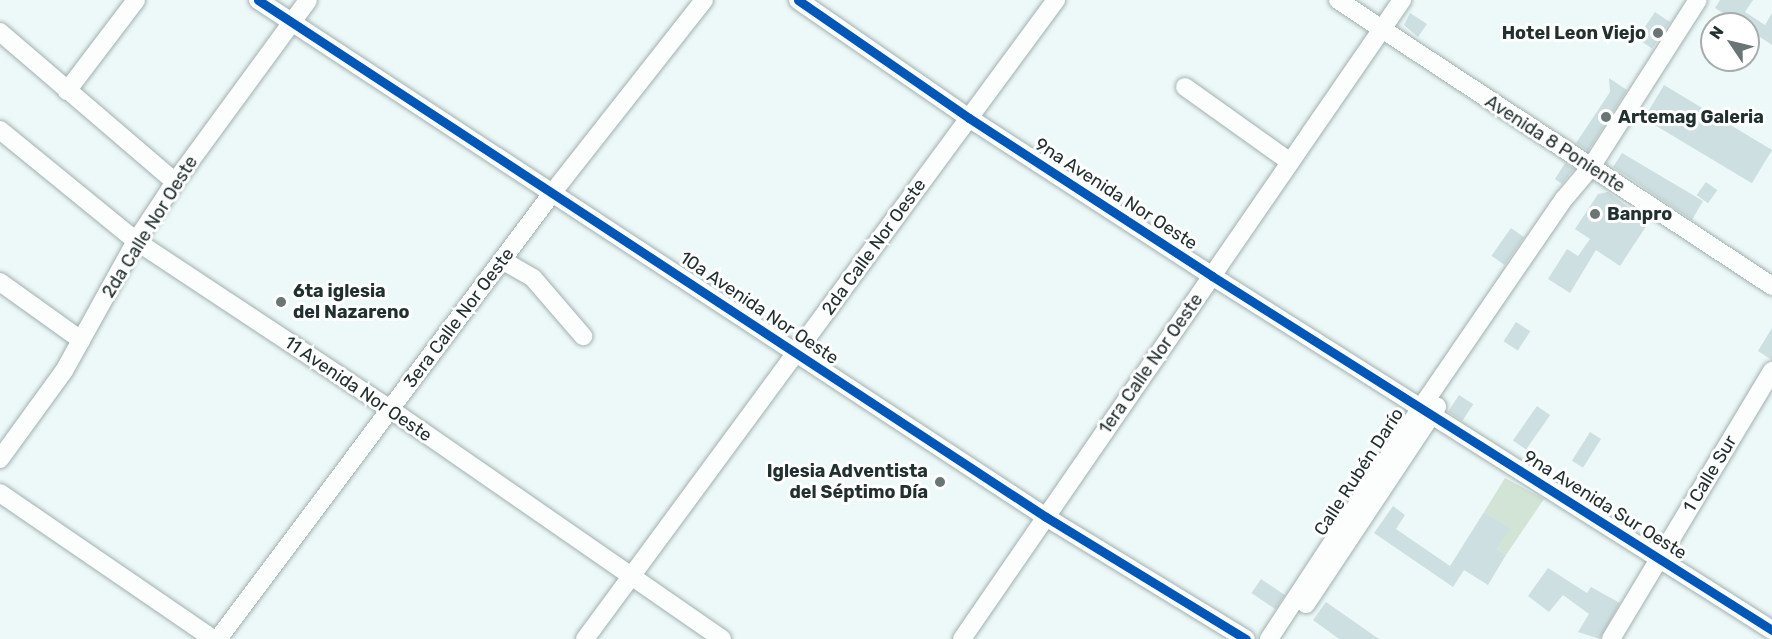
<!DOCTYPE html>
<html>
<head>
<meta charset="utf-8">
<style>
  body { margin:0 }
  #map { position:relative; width:1772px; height:639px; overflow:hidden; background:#ecf9f8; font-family:Rubik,sans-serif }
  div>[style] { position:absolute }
  .green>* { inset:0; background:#d2e4d5 }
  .building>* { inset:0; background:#cedfe1; transform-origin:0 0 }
  .roads { filter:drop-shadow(0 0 2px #a3b0af) drop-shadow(0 0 2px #a3b0af) }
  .minor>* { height:18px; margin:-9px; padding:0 9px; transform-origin:9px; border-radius:9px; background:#fcfefe }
  .cycleway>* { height:9px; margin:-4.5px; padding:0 4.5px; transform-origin:4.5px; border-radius:4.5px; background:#0057b8 }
  .dots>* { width:16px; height:16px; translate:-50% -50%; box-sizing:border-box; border:3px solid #fff; border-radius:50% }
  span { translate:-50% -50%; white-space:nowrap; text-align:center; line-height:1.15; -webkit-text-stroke:6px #fff; paint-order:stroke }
  .poi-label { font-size:18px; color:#22302f; font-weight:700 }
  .right { translate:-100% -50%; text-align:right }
  .left { translate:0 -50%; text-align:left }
  .street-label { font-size:18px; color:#22302f }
  .north { position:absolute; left:1700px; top:12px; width:60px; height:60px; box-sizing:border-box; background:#fff; border:2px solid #a7acac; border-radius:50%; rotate:305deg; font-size:16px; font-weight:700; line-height:24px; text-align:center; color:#22302f }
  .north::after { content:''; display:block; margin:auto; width:21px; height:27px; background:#697675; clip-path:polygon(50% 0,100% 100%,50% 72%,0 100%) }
</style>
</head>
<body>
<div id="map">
  <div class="green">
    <div style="clip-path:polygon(1505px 478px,1544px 499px,1506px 555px,1497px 549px,1509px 528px,1484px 512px)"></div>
  </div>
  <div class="building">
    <div style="clip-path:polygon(1720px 0,1753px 0,1745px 12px,1765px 25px,1772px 13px,1772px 45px,1748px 29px,1748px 24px,1740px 24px,1715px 8px)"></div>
    <div style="left:1655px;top:12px;width:18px;height:32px;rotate:34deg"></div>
    <div style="clip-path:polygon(1410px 13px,1427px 24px,1418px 37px,1404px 25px)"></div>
    <div style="clip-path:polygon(1609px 78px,1627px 90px,1588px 151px,1576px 143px,1610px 92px)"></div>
    <div style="left:1664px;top:85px;width:126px;height:39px;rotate:31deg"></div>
    <div style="clip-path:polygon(1622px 153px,1703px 201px,1692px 220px,1613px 167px)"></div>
    <div style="clip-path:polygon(1565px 163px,1574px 169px,1562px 184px,1555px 179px)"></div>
    <div style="left:1706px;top:182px;width:14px;height:16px;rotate:36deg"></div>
    <div style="clip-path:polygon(1608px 192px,1649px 222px,1620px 266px,1596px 250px,1570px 293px,1548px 279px,1567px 249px,1578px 256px,1590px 239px,1575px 229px,1598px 194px)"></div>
    <div style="left:1511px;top:228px;width:16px;height:34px;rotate:35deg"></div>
    <div style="left:1516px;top:322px;width:17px;height:23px;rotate:33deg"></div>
    <div style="clip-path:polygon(1772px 328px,1772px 360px,1758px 351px)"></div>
    <div style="left:1459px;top:395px;width:17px;height:20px;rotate:33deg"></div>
    <div style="clip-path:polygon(1396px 406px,1404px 412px,1382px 446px,1375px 442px)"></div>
    <div style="left:1537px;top:406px;width:16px;height:42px;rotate:35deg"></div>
    <div style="left:1590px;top:432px;width:13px;height:34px;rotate:32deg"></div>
    <div style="clip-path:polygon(1393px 506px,1405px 515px,1396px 529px,1450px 566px,1484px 512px,1510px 528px,1497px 549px,1506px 555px,1488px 585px,1464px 570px,1453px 587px,1374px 533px)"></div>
    <div style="clip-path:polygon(1548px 568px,1587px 593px,1591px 587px,1620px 603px,1600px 639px,1578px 632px,1589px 614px,1563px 595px,1549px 612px,1528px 596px)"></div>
    <div style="left:1261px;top:579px;width:29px;height:17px;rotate:34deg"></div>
    <div style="clip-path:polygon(1326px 602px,1379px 639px,1339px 639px,1313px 620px)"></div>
  </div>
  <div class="roads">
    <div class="minor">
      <div style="left:258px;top:0;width:942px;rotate:33.27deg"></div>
      <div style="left:1046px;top:517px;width:234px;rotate:31.4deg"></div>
      <div style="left:798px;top:0;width:208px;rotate:34.6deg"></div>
      <div style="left:969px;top:118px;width:290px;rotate:33deg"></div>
      <div style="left:1212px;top:276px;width:663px;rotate:32.3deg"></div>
      <div style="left:1338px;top:0;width:520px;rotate:33.38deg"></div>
      <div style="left:0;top:32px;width:230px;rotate:40.6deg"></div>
      <div style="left:1185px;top:87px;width:129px;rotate:35.5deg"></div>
      <div style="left:67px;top:91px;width:114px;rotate:-52.8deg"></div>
      <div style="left:0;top:130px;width:176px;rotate:39.2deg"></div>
      <div style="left:136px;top:241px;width:305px;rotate:33.5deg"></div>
      <div style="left:390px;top:409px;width:404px;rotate:34.7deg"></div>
      <div style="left:502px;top:260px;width:36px;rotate:30deg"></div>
      <div style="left:533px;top:278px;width:77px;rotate:49.2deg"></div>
      <div style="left:0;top:282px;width:100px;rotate:35.6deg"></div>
      <div style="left:0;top:459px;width:109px;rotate:-54deg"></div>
      <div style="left:64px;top:371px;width:149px;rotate:-61deg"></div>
      <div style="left:136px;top:241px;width:71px;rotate:-56.5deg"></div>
      <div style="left:175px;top:182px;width:225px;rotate:-53.8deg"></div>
      <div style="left:0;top:493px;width:258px;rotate:34.4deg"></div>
      <div style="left:1306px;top:604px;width:237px;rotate:-56.4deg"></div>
      <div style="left:218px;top:639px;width:559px;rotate:-53.15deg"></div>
      <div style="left:553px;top:192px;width:244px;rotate:-51.8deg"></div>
      <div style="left:585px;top:639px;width:794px;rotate:-53.61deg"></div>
      <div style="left:962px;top:639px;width:776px;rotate:-55.45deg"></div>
      <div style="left:1269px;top:639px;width:275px;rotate:-56.7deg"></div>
      <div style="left:1420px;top:409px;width:255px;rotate:-55.6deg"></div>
      <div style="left:1564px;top:199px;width:42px;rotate:-49.8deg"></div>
      <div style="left:1591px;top:167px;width:198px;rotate:-57.4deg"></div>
      <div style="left:1611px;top:639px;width:313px;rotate:-59deg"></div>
    </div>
  </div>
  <div class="cycleway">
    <div style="left:258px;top:0;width:942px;rotate:33.27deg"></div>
    <div style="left:1046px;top:517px;width:234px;rotate:31.4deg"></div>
    <div style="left:798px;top:0;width:208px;rotate:34.6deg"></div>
    <div style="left:969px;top:118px;width:290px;rotate:33deg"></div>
    <div style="left:1212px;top:276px;width:663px;rotate:32.3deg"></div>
  </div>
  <div class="dots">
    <div style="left:1658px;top:33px;background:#697675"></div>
    <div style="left:1606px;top:117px;background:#697675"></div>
    <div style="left:1595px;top:214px;background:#697675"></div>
    <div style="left:281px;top:302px;background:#697675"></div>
    <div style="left:940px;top:482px;background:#697675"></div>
  </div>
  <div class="poi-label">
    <span class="right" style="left:1646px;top:33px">Hotel Leon Viejo</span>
    <span class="left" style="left:1618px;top:117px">Artemag Galeria</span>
    <span class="left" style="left:1607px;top:214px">Banpro</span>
    <span class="left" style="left:293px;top:302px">6ta iglesia<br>del Nazareno</span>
    <span class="right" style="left:928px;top:482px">Iglesia Adventista<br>del Séptimo Día</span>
  </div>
  <div class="street-label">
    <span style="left:1555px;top:144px;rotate:33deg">Avenida 8 Poniente</span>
    <span style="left:1116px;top:194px;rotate:33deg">9na Avenida Nor Oeste</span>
    <span style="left:150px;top:227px;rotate:-58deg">2da Calle Nor Oeste</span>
    <span style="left:874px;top:247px;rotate:-54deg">2da Calle Nor Oeste</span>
    <span style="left:759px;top:308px;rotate:34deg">10a Avenida Nor Oeste</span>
    <span style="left:459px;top:318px;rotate:-53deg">3era Calle Nor Oeste</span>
    <span style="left:1151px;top:364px;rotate:-55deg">1era Calle Nor Oeste</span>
    <span style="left:358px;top:389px;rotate:34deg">11 Avenida Nor Oeste</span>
    <span style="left:1359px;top:472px;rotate:-57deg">Calle Rubén Darío</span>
    <span style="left:1710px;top:474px;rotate:-59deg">1 Calle Sur</span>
    <span style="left:1605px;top:505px;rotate:32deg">9na Avenida Sur Oeste</span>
  </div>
  <div class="north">N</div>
</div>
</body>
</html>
